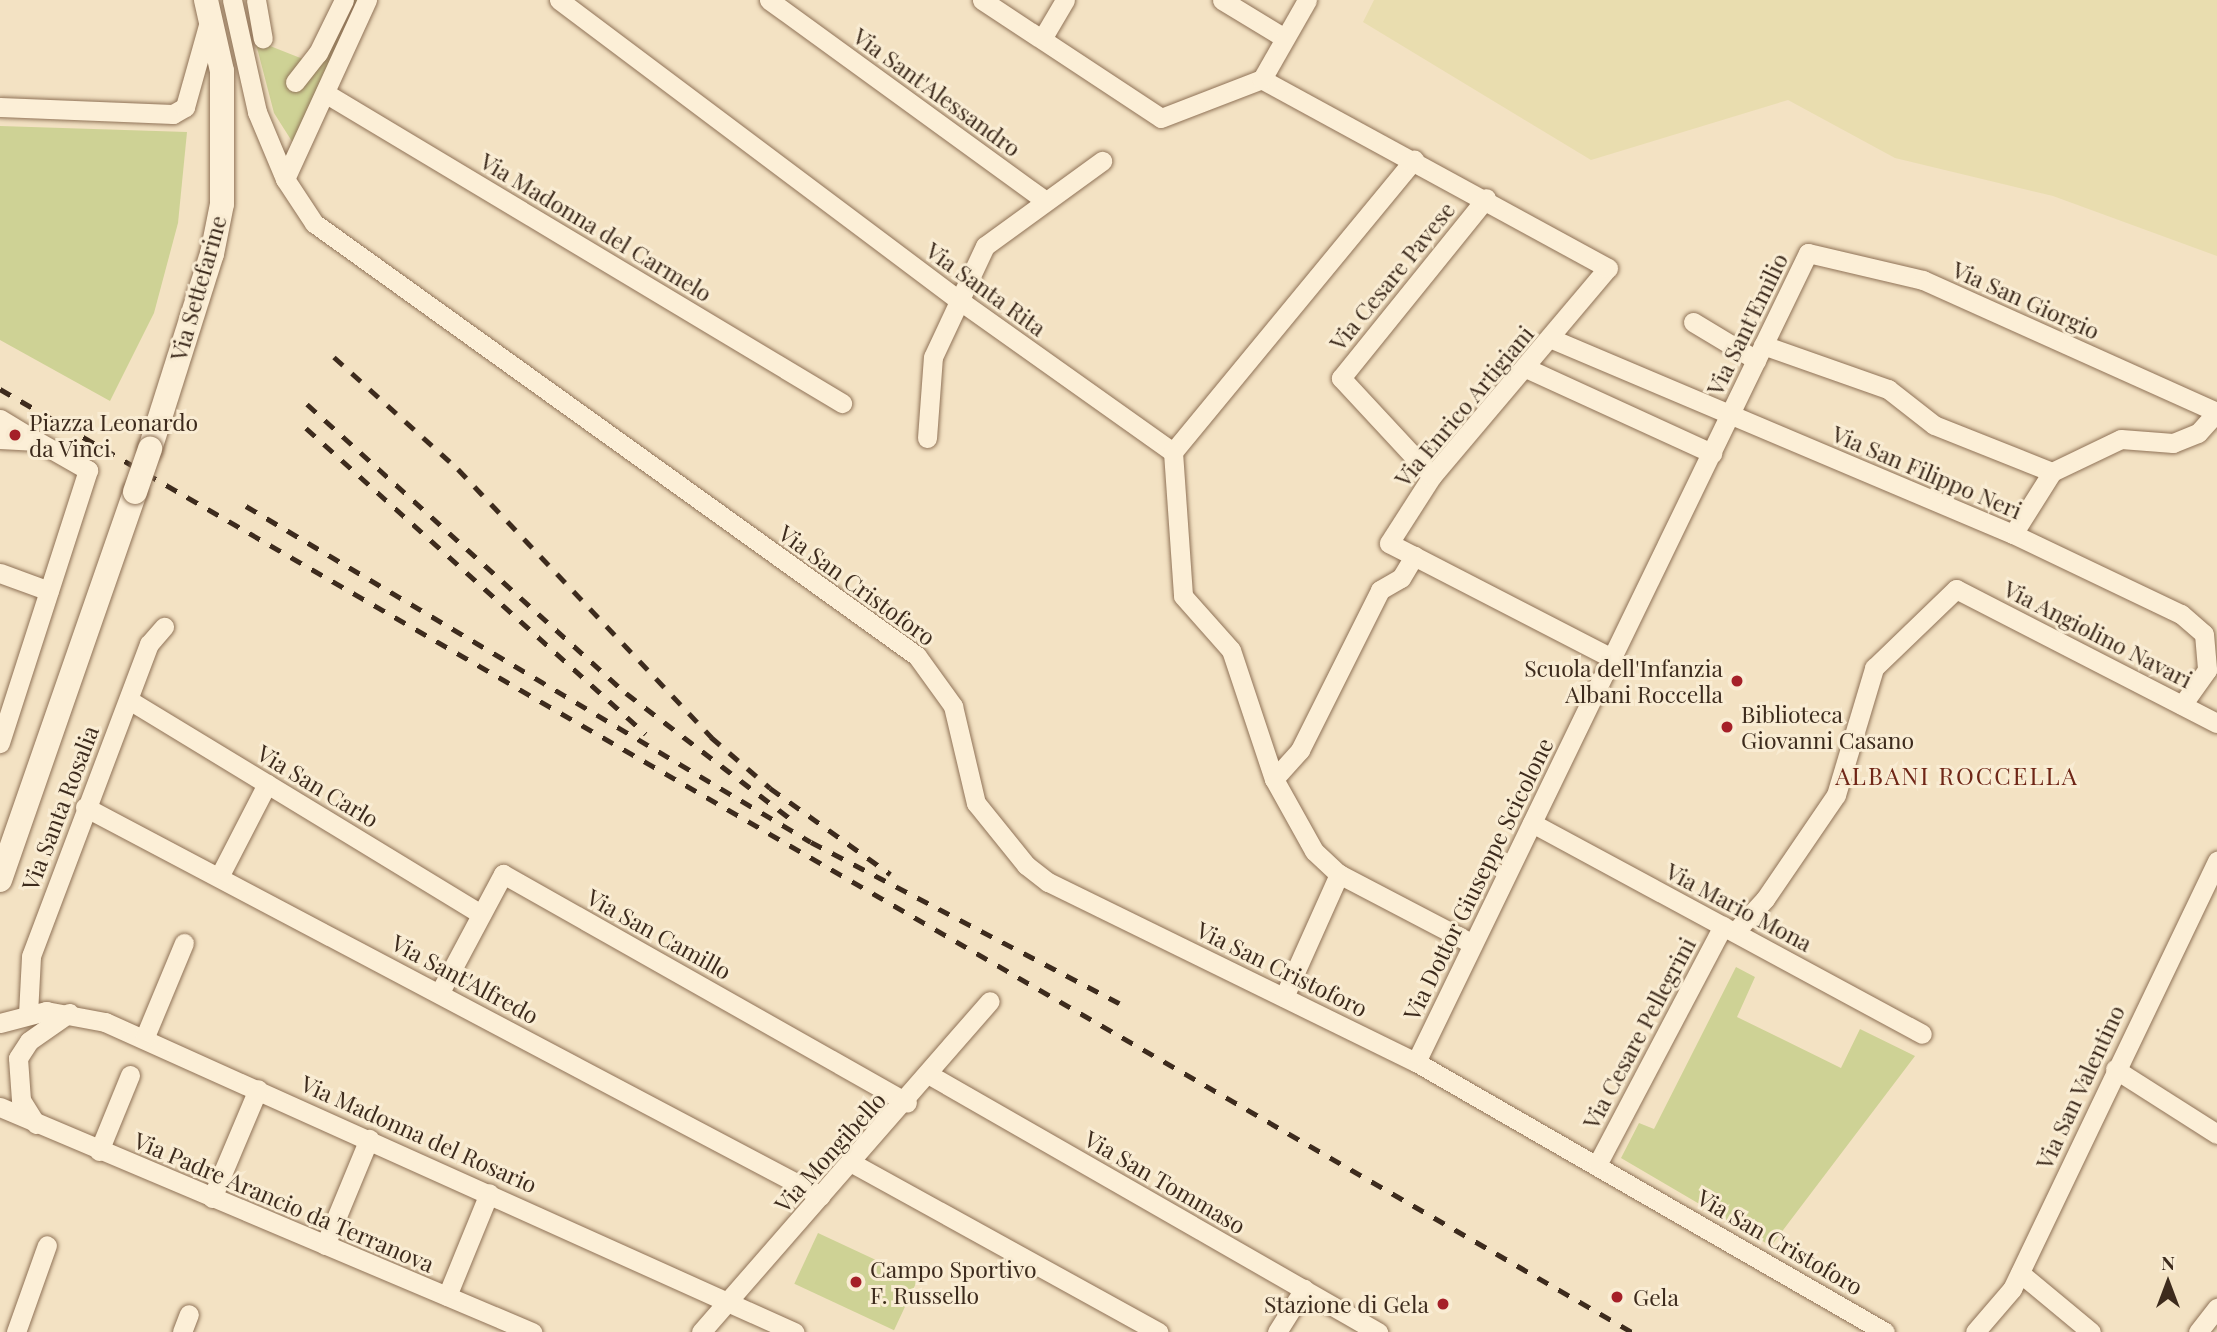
<!DOCTYPE html>
<html>
<head>
<meta charset="utf-8">
<style>
  body { margin:0 }
  #map { position:relative; width:2217px; height:1332px; overflow:hidden; background:#f3e2c3; font-family:"Playfair Display",serif }
  div>[style] { position:absolute }
  .farmland>* { inset:0; background:#e9ddaf }
  .green>* { inset:0; background:#ced295; transform-origin:0 0 }
  .roads { filter:drop-shadow(0 0 2px #8f7257) drop-shadow(0 0 2px #8f7257) }
  .minor>* { height:19px; margin:-9.5px; padding:0 9.5px; transform-origin:9.5px; border-radius:9.5px; background:#fcefd7 }
  .tertiary>* { height:24px; margin:-12px; padding:0 12px; transform-origin:12px; border-radius:12px; background:#fcefd7 }
  .rail>* { height:5px; margin-top:-2.5px; transform-origin:0; background:repeating-linear-gradient(90deg,#3d2b1d 0 12px,transparent 0 24px) }
  .bridges { filter:drop-shadow(0 0 2px #8f7257) drop-shadow(0 0 2px #8f7257) }
  .tertiary-bridge>* { height:24px; margin:-12px; padding:0 12px; transform-origin:12px; border-radius:12px; background:#fcefd7 }
  .dots>* { width:19px; height:19px; translate:-50% -50%; box-sizing:border-box; border:4px solid #f9ecd3; border-radius:50% }
  span { translate:-50% -50%; white-space:nowrap; text-align:center; line-height:1.15; -webkit-text-stroke:6px #f9ecd3; paint-order:stroke }
  .street-label { font-size:23px; color:#3d2b1d }
  .poi-label { font-size:23px; color:#3d2b1d }
  .left { translate:0 -50%; text-align:left }
  .right { translate:-100% -50%; text-align:right }
  .neighbourhood-label { font-size:24px; color:#6f2617; letter-spacing:2px }
  .north { position:absolute; left:2133px; top:1248px; width:70px; height:70px; -webkit-text-stroke:5px #f9ecd3; paint-order:stroke; rotate:0deg; font-size:19px; font-weight:700; line-height:28px; text-align:center; color:#3d2b1d }
  .north::after { content:''; display:block; margin:auto; width:24px; height:32px; background:#3d2b1d; clip-path:polygon(50% 0,100% 100%,50% 72%,0 100%) }
</style>
</head>
<body>
<div id="map">
  <div class="farmland">
    <div style="clip-path:polygon(1374px 0,2217px 0,2217px 256px,2053px 196px,1895px 158px,1788px 100px,1591px 160px,1363px 22px)"></div>
  </div>
  <div class="green">
    <div style="clip-path:polygon(349px 0,361px 0,293px 143px,274px 113px,255px 40px,318px 65px)"></div>
    <div style="clip-path:polygon(0 126px,187px 132px,178px 223px,154px 313px,110px 401px,0 340px)"></div>
    <div style="clip-path:polygon(1736px 967px,1755px 977px,1737px 1017px,1841px 1068px,1860px 1029px,1915px 1056px,1771px 1246px,1621px 1158px,1639px 1123px,1654px 1129px)"></div>
    <div style="left:818px;top:1233px;width:110px;height:56px;rotate:25deg"></div>
  </div>
  <div class="roads">
    <div class="minor">
      <div style="left:232px;top:0;width:115px;rotate:77.4deg"></div>
      <div style="left:257px;top:112px;width:73px;rotate:67.3deg"></div>
      <div style="left:285px;top:179px;width:53px;rotate:56.6deg"></div>
      <div style="left:314px;top:223px;width:742px;rotate:35.68deg"></div>
      <div style="left:917px;top:656px;width:62px;rotate:54.2deg"></div>
      <div style="left:953px;top:706px;width:100px;rotate:76.7deg"></div>
      <div style="left:976px;top:803px;width:80px;rotate:51.1deg"></div>
      <div style="left:1026px;top:865px;width:28px;rotate:38deg"></div>
      <div style="left:1048px;top:882px;width:410px;rotate:26.1deg"></div>
      <div style="left:1416px;top:1062px;width:541px;rotate:29.93deg"></div>
      <div style="left:256px;top:0;width:39px;rotate:80deg"></div>
      <div style="left:559px;top:0;width:496px;rotate:36.9deg"></div>
      <div style="left:956px;top:298px;width:266px;rotate:35.4deg"></div>
      <div style="left:1173px;top:452px;width:144px;rotate:86deg"></div>
      <div style="left:1183px;top:596px;width:72px;rotate:48.4deg"></div>
      <div style="left:1231px;top:650px;width:136px;rotate:71.6deg"></div>
      <div style="left:1274px;top:779px;width:82px;rotate:60.9deg"></div>
      <div style="left:1314px;top:851px;width:34px;rotate:43deg"></div>
      <div style="left:1339px;top:874px;width:151px;rotate:27.6deg"></div>
      <div style="left:769px;top:0;width:339px;rotate:36deg"></div>
      <div style="left:982px;top:0;width:214px;rotate:33.4deg"></div>
      <div style="left:1161px;top:118px;width:108px;rotate:-21.1deg"></div>
      <div style="left:1222px;top:0;width:71px;rotate:31.2deg"></div>
      <div style="left:1042px;top:39px;width:45px;rotate:-59.5deg"></div>
      <div style="left:295px;top:82px;width:37px;rotate:-52deg"></div>
      <div style="left:318px;top:53px;width:59px;rotate:-63.9deg"></div>
      <div style="left:325px;top:93px;width:603px;rotate:30.95deg"></div>
      <div style="left:0;top:107px;width:173px;rotate:2.3deg"></div>
      <div style="left:173px;top:114px;width:14px;rotate:-30deg"></div>
      <div style="left:185px;top:107px;width:92px;rotate:-74.3deg"></div>
      <div style="left:285px;top:179px;width:197px;rotate:-65.4deg"></div>
      <div style="left:1693px;top:322px;width:74px;rotate:31.1deg"></div>
      <div style="left:1552px;top:339px;width:501px;rotate:22.93deg"></div>
      <div style="left:2013px;top:534px;width:186px;rotate:25.5deg"></div>
      <div style="left:2181px;top:614px;width:30px;rotate:41deg"></div>
      <div style="left:2204px;top:634px;width:36px;rotate:85deg"></div>
      <div style="left:2207px;top:670px;width:43px;rotate:125.5deg"></div>
      <div style="left:1763px;top:345px;width:133px;rotate:19.4deg"></div>
      <div style="left:1888px;top:389px;width:58px;rotate:38deg"></div>
      <div style="left:1934px;top:425px;width:127px;rotate:21.7deg"></div>
      <div style="left:1526px;top:368px;width:205px;rotate:24.6deg"></div>
      <div style="left:0;top:419px;width:37px;rotate:31deg"></div>
      <div style="left:927px;top:438px;width:81px;rotate:-85.8deg"></div>
      <div style="left:933px;top:357px;width:123px;rotate:-64.9deg"></div>
      <div style="left:985px;top:246px;width:145px;rotate:-36deg"></div>
      <div style="left:0;top:439px;width:37px;rotate:3deg"></div>
      <div style="left:37px;top:441px;width:59px;rotate:29.6deg"></div>
      <div style="left:88px;top:470px;width:287px;rotate:107.9deg"></div>
      <div style="left:1173px;top:452px;width:379px;rotate:-50.5deg"></div>
      <div style="left:1432px;top:476px;width:134px;rotate:-132.9deg"></div>
      <div style="left:1341px;top:378px;width:231px;rotate:-51.1deg"></div>
      <div style="left:2013px;top:534px;width:73px;rotate:-57.8deg"></div>
      <div style="left:2052px;top:472px;width:76px;rotate:-25.6deg"></div>
      <div style="left:2121px;top:439px;width:52px;rotate:4.4deg"></div>
      <div style="left:2173px;top:443px;width:27px;rotate:-22deg"></div>
      <div style="left:2198px;top:433px;width:28px;rotate:-48deg"></div>
      <div style="left:1414px;top:556px;width:223px;rotate:27.3deg"></div>
      <div style="left:0;top:573px;width:52px;rotate:20.2deg"></div>
      <div style="left:129px;top:700px;width:412px;rotate:31.3deg"></div>
      <div style="left:1274px;top:779px;width:39px;rotate:-48deg"></div>
      <div style="left:1300px;top:750px;width:179px;rotate:-63.4deg"></div>
      <div style="left:1380px;top:590px;width:24px;rotate:-30deg"></div>
      <div style="left:1401px;top:578px;width:26px;rotate:-59deg"></div>
      <div style="left:1414px;top:556px;width:28px;rotate:-153deg"></div>
      <div style="left:1389px;top:543px;width:80px;rotate:-57.3deg"></div>
      <div style="left:1432px;top:476px;width:272px;rotate:-49.8deg"></div>
      <div style="left:1608px;top:268px;width:394px;rotate:-151.4deg"></div>
      <div style="left:1262px;top:79px;width:91px;rotate:-60.3deg"></div>
      <div style="left:85px;top:807px;width:832px;rotate:27.86deg"></div>
      <div style="left:1532px;top:823px;width:443px;rotate:28.4deg"></div>
      <div style="left:219px;top:877px;width:105px;rotate:-62.7deg"></div>
      <div style="left:1735px;top:932px;width:45px;rotate:-47.7deg"></div>
      <div style="left:1765px;top:899px;width:126px;rotate:-55.7deg"></div>
      <div style="left:1836px;top:795px;width:133px;rotate:-73.3deg"></div>
      <div style="left:1874px;top:668px;width:114px;rotate:-43.9deg"></div>
      <div style="left:1956px;top:589px;width:293px;rotate:27.2deg"></div>
      <div style="left:440px;top:992px;width:134px;rotate:-61.9deg"></div>
      <div style="left:503px;top:874px;width:464px;rotate:29.5deg"></div>
      <div style="left:1284px;top:997px;width:135px;rotate:-65.9deg"></div>
      <div style="left:28px;top:1014px;width:58px;rotate:-87deg"></div>
      <div style="left:31px;top:956px;width:334px;rotate:-69.3deg"></div>
      <div style="left:149px;top:644px;width:23px;rotate:-49deg"></div>
      <div style="left:0;top:1023px;width:48px;rotate:-14.6deg"></div>
      <div style="left:46px;top:1011px;width:60px;rotate:10.6deg"></div>
      <div style="left:105px;top:1022px;width:756px;rotate:24.22deg"></div>
      <div style="left:144px;top:1039px;width:104px;rotate:-67.4deg"></div>
      <div style="left:1416px;top:1062px;width:899px;rotate:-64.15deg"></div>
      <div style="left:1808px;top:253px;width:118px;rotate:13.2deg"></div>
      <div style="left:1923px;top:280px;width:322px;rotate:24.2deg"></div>
      <div style="left:2115px;top:1069px;width:121px;rotate:32.5deg"></div>
      <div style="left:928px;top:1074px;width:519px;rotate:29.83deg"></div>
      <div style="left:0;top:1107px;width:578px;rotate:22.93deg"></div>
      <div style="left:36px;top:1124px;width:28px;rotate:-122deg"></div>
      <div style="left:21px;top:1100px;width:42px;rotate:-94.1deg"></div>
      <div style="left:18px;top:1058px;width:20px;rotate:-57deg"></div>
      <div style="left:29px;top:1041px;width:49px;rotate:-35deg"></div>
      <div style="left:99px;top:1151px;width:82px;rotate:-67.8deg"></div>
      <div style="left:852px;top:1163px;width:350px;rotate:28.9deg"></div>
      <div style="left:1598px;top:1163px;width:268px;rotate:-62.2deg"></div>
      <div style="left:212px;top:1198px;width:118px;rotate:-67.1deg"></div>
      <div style="left:325px;top:1245px;width:115px;rotate:-67.5deg"></div>
      <div style="left:2020px;top:1273px;width:92px;rotate:39.7deg"></div>
      <div style="left:447px;top:1296px;width:111px;rotate:-67.8deg"></div>
      <div style="left:16px;top:1332px;width:92px;rotate:-70.4deg"></div>
      <div style="left:182px;top:1332px;width:19px;rotate:-69deg"></div>
      <div style="left:701px;top:1332px;width:439px;rotate:-48.9deg"></div>
      <div style="left:1277px;top:1332px;width:51px;rotate:-57.9deg"></div>
      <div style="left:1975px;top:1332px;width:57px;rotate:-49.3deg"></div>
      <div style="left:2012px;top:1289px;width:475px;rotate:-64.4deg"></div>
      <div style="left:2198px;top:1332px;width:31px;rotate:-52deg"></div>
    </div>
    <div class="tertiary">
      <div style="left:150px;top:449px;width:205px;rotate:-72.4deg"></div>
      <div style="left:212px;top:254px;width:51px;rotate:-78.7deg"></div>
      <div style="left:222px;top:204px;width:133px;rotate:-90deg"></div>
      <div style="left:222px;top:71px;width:73px;rotate:-102.7deg"></div>
      <div style="left:0;top:880px;width:411px;rotate:-70.8deg"></div>
    </div>
  </div>
  <div class="rail">
    <div style="left:334px;top:357px;width:167px;rotate:42.1deg"></div>
    <div style="left:458px;top:469px;width:369px;rotate:46.6deg"></div>
    <div style="left:711px;top:737px;width:78px;rotate:40.8deg"></div>
    <div style="left:770px;top:788px;width:148px;rotate:35.6deg"></div>
    <div style="left:0;top:389px;width:1885px;rotate:30.02deg"></div>
    <div style="left:307px;top:404px;width:430px;rotate:42.2deg"></div>
    <div style="left:626px;top:693px;width:214px;rotate:37.4deg"></div>
    <div style="left:306px;top:428px;width:457px;rotate:42deg"></div>
    <div style="left:246px;top:506px;width:657px;rotate:30.74deg"></div>
    <div style="left:811px;top:842px;width:348px;rotate:27.6deg"></div>
  </div>
  <div class="bridges">
    <div class="tertiary-bridge">
      <div style="left:135px;top:492px;width:46px;rotate:-70.8deg"></div>
    </div>
  </div>
  <div class="dots">
    <div style="left:15px;top:435px;background:#a52028"></div>
    <div style="left:1737px;top:681px;background:#a52028"></div>
    <div style="left:1727px;top:727px;background:#a52028"></div>
    <div style="left:856px;top:1282px;background:#a52028"></div>
    <div style="left:1617px;top:1297px;background:#a52028"></div>
    <div style="left:1443px;top:1304px;background:#a52028"></div>
  </div>
  <div class="street-label">
    <span style="left:937px;top:92px;rotate:36deg">Via Sant'Alessandro</span>
    <span style="left:596px;top:227px;rotate:31deg">Via Madonna del Carmelo</span>
    <span style="left:1392px;top:276px;rotate:-51deg">Via Cesare Pavese</span>
    <span style="left:198px;top:288px;rotate:-74deg">Via Settefarine</span>
    <span style="left:986px;top:289px;rotate:36deg">Via Santa Rita</span>
    <span style="left:2026px;top:300px;rotate:24deg">Via San Giorgio</span>
    <span style="left:1747px;top:324px;rotate:-64deg">Via Sant'Emilio</span>
    <span style="left:1464px;top:406px;rotate:-50deg">Via Enrico Artigiani</span>
    <span style="left:1927px;top:472px;rotate:23deg">Via San Filippo Neri</span>
    <span style="left:857px;top:585px;rotate:36deg">Via San Cristoforo</span>
    <span style="left:2098px;top:634px;rotate:27deg">Via Angiolino Navari</span>
    <span style="left:318px;top:786px;rotate:31deg">Via San Carlo</span>
    <span style="left:60px;top:808px;rotate:-69deg">Via Santa Rosalia</span>
    <span style="left:1478px;top:879px;rotate:-64deg">Via Dottor Giuseppe Scicolone</span>
    <span style="left:1739px;top:907px;rotate:28deg">Via Mario Mona</span>
    <span style="left:659px;top:934px;rotate:29deg">Via San Camillo</span>
    <span style="left:1282px;top:969px;rotate:26deg">Via San Cristoforo</span>
    <span style="left:465px;top:979px;rotate:28deg">Via Sant'Alfredo</span>
    <span style="left:1639px;top:1033px;rotate:-62deg">Via Cesare Pellegrini</span>
    <span style="left:2080px;top:1087px;rotate:-65deg">Via San Valentino</span>
    <span style="left:419px;top:1134px;rotate:24deg">Via Madonna del Rosario</span>
    <span style="left:830px;top:1152px;rotate:-48deg">Via Mongibello</span>
    <span style="left:1165px;top:1182px;rotate:30deg">Via San Tommaso</span>
    <span style="left:284px;top:1202px;rotate:23deg">Via Padre Arancio da Terranova</span>
    <span style="left:1780px;top:1242px;rotate:30deg">Via San Cristoforo</span>
  </div>
  <div class="poi-label">
    <span class="left" style="left:29px;top:435px">Piazza Leonardo<br>da Vinci</span>
    <span class="right" style="left:1723px;top:681px">Scuola dell'Infanzia<br>Albani Roccella</span>
    <span class="left" style="left:1741px;top:727px">Biblioteca<br>Giovanni Casano</span>
    <span class="left" style="left:870px;top:1282px">Campo Sportivo<br>F. Russello</span>
    <span class="left" style="left:1633px;top:1297px">Gela</span>
    <span class="right" style="left:1429px;top:1304px">Stazione di Gela</span>
  </div>
  <div class="neighbourhood-label">
    <span style="left:1957px;top:776px">ALBANI ROCCELLA</span>
  </div>
  <div class="north">N</div>
</div>
</body>
</html>
